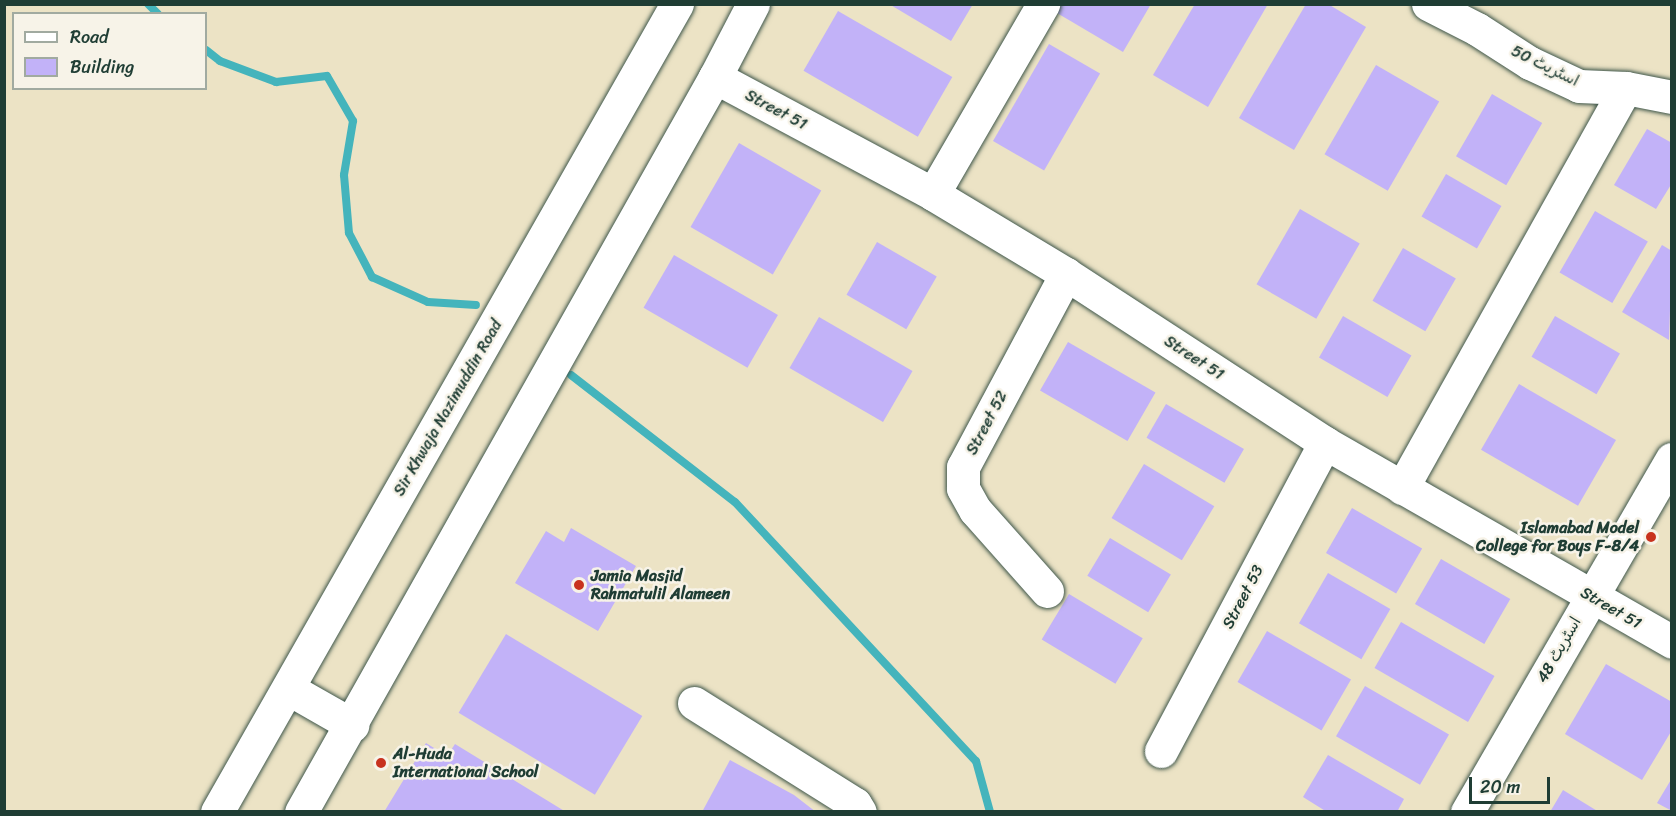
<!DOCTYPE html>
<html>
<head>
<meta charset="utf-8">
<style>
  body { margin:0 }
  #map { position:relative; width:1676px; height:816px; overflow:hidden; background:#ece3c5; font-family:Sriracha,"Playpen Sans Arabic",sans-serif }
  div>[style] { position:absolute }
  .stream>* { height:8px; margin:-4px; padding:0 4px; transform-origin:4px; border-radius:4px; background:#44b4bc }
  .building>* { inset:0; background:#c2b2f8; transform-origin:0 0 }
  .roads { filter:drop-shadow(0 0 2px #3e564a) drop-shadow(0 0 2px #3e564a) }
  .minor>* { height:33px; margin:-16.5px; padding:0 16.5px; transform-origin:16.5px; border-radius:16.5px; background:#fff }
  .secondary>* { height:33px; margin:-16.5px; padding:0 16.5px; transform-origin:16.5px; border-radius:16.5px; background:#fff }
  .dots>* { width:16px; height:16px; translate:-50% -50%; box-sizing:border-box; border:3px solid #f7f3e8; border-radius:50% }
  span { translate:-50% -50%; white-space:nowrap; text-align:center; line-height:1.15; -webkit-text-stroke:5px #f7f3e8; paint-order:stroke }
  .street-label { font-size:16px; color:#1f3d34 }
  .poi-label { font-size:16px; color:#1f3d34; font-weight:700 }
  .right { translate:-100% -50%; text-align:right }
  .left { translate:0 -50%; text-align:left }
  .frame { position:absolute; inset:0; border:6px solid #1f3d34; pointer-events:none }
  .legend { position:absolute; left:12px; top:12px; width:195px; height:78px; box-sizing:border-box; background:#f7f3e8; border:2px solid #a1aaa0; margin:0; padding:8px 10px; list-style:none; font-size:18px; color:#1f3d34 }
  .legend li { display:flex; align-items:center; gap:12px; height:30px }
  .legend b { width:30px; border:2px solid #a1aaa0 }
  .scale { position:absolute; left:1469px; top:777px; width:81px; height:27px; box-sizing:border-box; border:3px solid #1f3d34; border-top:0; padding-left:8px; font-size:18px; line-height:21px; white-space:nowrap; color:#1f3d34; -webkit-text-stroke:4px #f7f3e8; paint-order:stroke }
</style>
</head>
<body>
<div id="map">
  <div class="stream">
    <div style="left:148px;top:4px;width:14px;rotate:45deg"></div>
    <div style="left:206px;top:50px;width:18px;rotate:38deg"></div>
    <div style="left:220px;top:61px;width:60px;rotate:20.6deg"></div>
    <div style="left:276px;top:82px;width:51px;rotate:-6.7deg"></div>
    <div style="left:327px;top:76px;width:52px;rotate:60deg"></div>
    <div style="left:353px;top:121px;width:55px;rotate:99.5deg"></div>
    <div style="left:344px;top:175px;width:58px;rotate:85.1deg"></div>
    <div style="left:349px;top:233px;width:50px;rotate:62.4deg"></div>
    <div style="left:372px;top:277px;width:61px;rotate:24.1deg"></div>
    <div style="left:428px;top:302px;width:48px;rotate:3.6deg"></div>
    <div style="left:571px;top:375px;width:207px;rotate:37.8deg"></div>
    <div style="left:735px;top:502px;width:354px;rotate:47.1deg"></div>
    <div style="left:976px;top:761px;width:53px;rotate:74.6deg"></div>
  </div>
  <div class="building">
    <div style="clip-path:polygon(889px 4px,973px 4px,951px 41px)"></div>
    <div style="clip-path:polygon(1061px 4px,1151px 4px,1123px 52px,1057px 13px)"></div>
    <div style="clip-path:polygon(1195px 4px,1268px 4px,1208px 107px,1153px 75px)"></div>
    <div style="clip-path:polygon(1306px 4px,1328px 4px,1366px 27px,1294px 150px,1239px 118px)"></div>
    <div style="left:838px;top:11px;width:132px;height:69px;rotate:30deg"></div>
    <div style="left:1049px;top:44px;width:59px;height:112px;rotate:30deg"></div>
    <div style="left:1376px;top:65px;width:73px;height:103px;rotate:30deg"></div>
    <div style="left:1492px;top:94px;width:58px;height:72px;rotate:30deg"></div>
    <div style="clip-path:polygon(1647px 129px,1672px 143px,1672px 183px,1656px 209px,1614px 185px)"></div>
    <div style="left:739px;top:143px;width:95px;height:97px;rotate:30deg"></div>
    <div style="left:1446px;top:174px;width:64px;height:49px;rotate:30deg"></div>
    <div style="left:1300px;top:209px;width:69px;height:87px;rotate:30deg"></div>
    <div style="left:1595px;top:211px;width:61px;height:71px;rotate:30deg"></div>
    <div style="left:877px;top:242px;width:69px;height:61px;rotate:30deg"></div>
    <div style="clip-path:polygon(1662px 245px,1672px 251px,1669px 340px,1622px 312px)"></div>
    <div style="left:1403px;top:248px;width:61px;height:61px;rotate:30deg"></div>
    <div style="left:674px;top:255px;width:120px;height:61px;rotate:30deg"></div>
    <div style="left:1343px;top:316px;width:79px;height:48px;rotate:30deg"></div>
    <div style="left:1555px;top:316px;width:75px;height:47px;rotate:30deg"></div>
    <div style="left:819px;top:317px;width:108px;height:59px;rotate:30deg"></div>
    <div style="left:1068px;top:342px;width:101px;height:56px;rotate:30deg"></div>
    <div style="left:1519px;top:384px;width:112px;height:76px;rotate:30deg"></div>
    <div style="left:1166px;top:404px;width:90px;height:39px;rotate:30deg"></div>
    <div style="left:1144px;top:464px;width:82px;height:63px;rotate:31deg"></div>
    <div style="left:1352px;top:508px;width:81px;height:52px;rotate:30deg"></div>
    <div style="clip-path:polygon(571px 528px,636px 566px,598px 631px,515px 583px,546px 531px,564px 542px)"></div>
    <div style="left:1110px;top:538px;width:71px;height:44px;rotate:31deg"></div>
    <div style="left:1441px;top:559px;width:80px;height:52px;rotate:30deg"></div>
    <div style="left:1328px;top:573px;width:72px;height:58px;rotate:30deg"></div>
    <div style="left:1069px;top:594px;width:86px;height:53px;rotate:31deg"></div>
    <div style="left:1401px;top:622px;width:108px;height:53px;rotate:30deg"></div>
    <div style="left:1267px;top:631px;width:97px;height:59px;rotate:30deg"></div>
    <div style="left:506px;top:634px;width:159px;height:92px;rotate:31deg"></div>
    <div style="clip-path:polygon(1606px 664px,1672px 702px,1672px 730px,1642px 780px,1565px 734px)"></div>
    <div style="left:1365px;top:686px;width:97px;height:58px;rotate:30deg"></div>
    <div style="clip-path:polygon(426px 743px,447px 756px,455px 744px,566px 812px,384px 812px)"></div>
    <div style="clip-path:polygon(1328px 755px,1404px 799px,1397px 812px,1327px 812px,1303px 797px)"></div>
    <div style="clip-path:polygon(730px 760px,794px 795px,816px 812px,702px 812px)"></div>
    <div style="clip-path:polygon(1672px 778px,1672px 811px,1657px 803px)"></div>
    <div style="clip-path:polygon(1563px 790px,1599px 812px,1550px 812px)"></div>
  </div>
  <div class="roads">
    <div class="minor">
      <div style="left:1428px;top:4px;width:55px;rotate:27deg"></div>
      <div style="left:1477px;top:29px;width:63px;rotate:32.7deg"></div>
      <div style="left:1530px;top:63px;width:54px;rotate:25.1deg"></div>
      <div style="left:1579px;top:86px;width:47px;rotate:2.4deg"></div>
      <div style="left:1626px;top:88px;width:47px;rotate:11.1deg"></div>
      <div style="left:715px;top:77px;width:247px;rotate:28.2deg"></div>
      <div style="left:933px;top:194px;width:155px;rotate:31deg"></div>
      <div style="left:1066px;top:274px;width:309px;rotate:33.1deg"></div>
      <div style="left:1325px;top:443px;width:400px;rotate:29.8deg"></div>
      <div style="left:933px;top:194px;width:220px;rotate:-59.9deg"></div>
      <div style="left:1402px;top:488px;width:458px;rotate:-60.8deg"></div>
      <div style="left:1047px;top:591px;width:108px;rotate:-131.6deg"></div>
      <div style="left:975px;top:510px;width:25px;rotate:-119deg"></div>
      <div style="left:963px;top:488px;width:21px;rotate:-90deg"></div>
      <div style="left:963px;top:467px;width:219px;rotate:-61.9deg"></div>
      <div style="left:694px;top:703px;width:190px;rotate:32.1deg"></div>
      <div style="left:855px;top:804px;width:9px;rotate:58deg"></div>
      <div style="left:1161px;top:751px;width:349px;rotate:-62deg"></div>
      <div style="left:1467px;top:812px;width:408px;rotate:-59.9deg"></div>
    </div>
    <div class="secondary">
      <div style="left:289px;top:689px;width:73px;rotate:29.7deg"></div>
      <div style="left:217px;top:812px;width:930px;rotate:-60.35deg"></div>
      <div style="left:301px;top:812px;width:844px;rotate:-60.61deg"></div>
      <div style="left:715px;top:77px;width:82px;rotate:-62.5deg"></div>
    </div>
  </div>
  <div class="dots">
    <div style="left:1651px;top:537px;background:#c8321e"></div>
    <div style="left:579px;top:585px;background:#c8321e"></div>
    <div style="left:381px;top:763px;background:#c8321e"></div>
  </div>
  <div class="street-label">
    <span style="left:1545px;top:66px;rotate:26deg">اسٹریٹ 50</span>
    <span style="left:776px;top:110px;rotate:28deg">Street 51</span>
    <span style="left:1194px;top:358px;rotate:33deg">Street 51</span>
    <span style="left:448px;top:408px;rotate:-60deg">Sir Khwaja Nazimuddin Road</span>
    <span style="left:987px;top:423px;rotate:-62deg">Street 52</span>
    <span style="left:1243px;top:597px;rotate:-62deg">Street 53</span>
    <span style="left:1611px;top:608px;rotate:30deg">Street 51</span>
    <span style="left:1559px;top:650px;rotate:-60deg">اسٹریٹ 48</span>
  </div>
  <div class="poi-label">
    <span class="right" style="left:1639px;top:537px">Islamabad Model<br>College for Boys F-8/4</span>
    <span class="left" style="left:591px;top:585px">Jamia Masjid<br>Rahmatulil Alameen</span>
    <span class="left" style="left:393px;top:763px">Al-Huda<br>International School</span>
  </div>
  <div class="frame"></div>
  <ul class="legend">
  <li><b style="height:8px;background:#fff"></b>Road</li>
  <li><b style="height:16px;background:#c2b2f8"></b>Building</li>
  </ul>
  <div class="scale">20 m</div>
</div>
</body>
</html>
